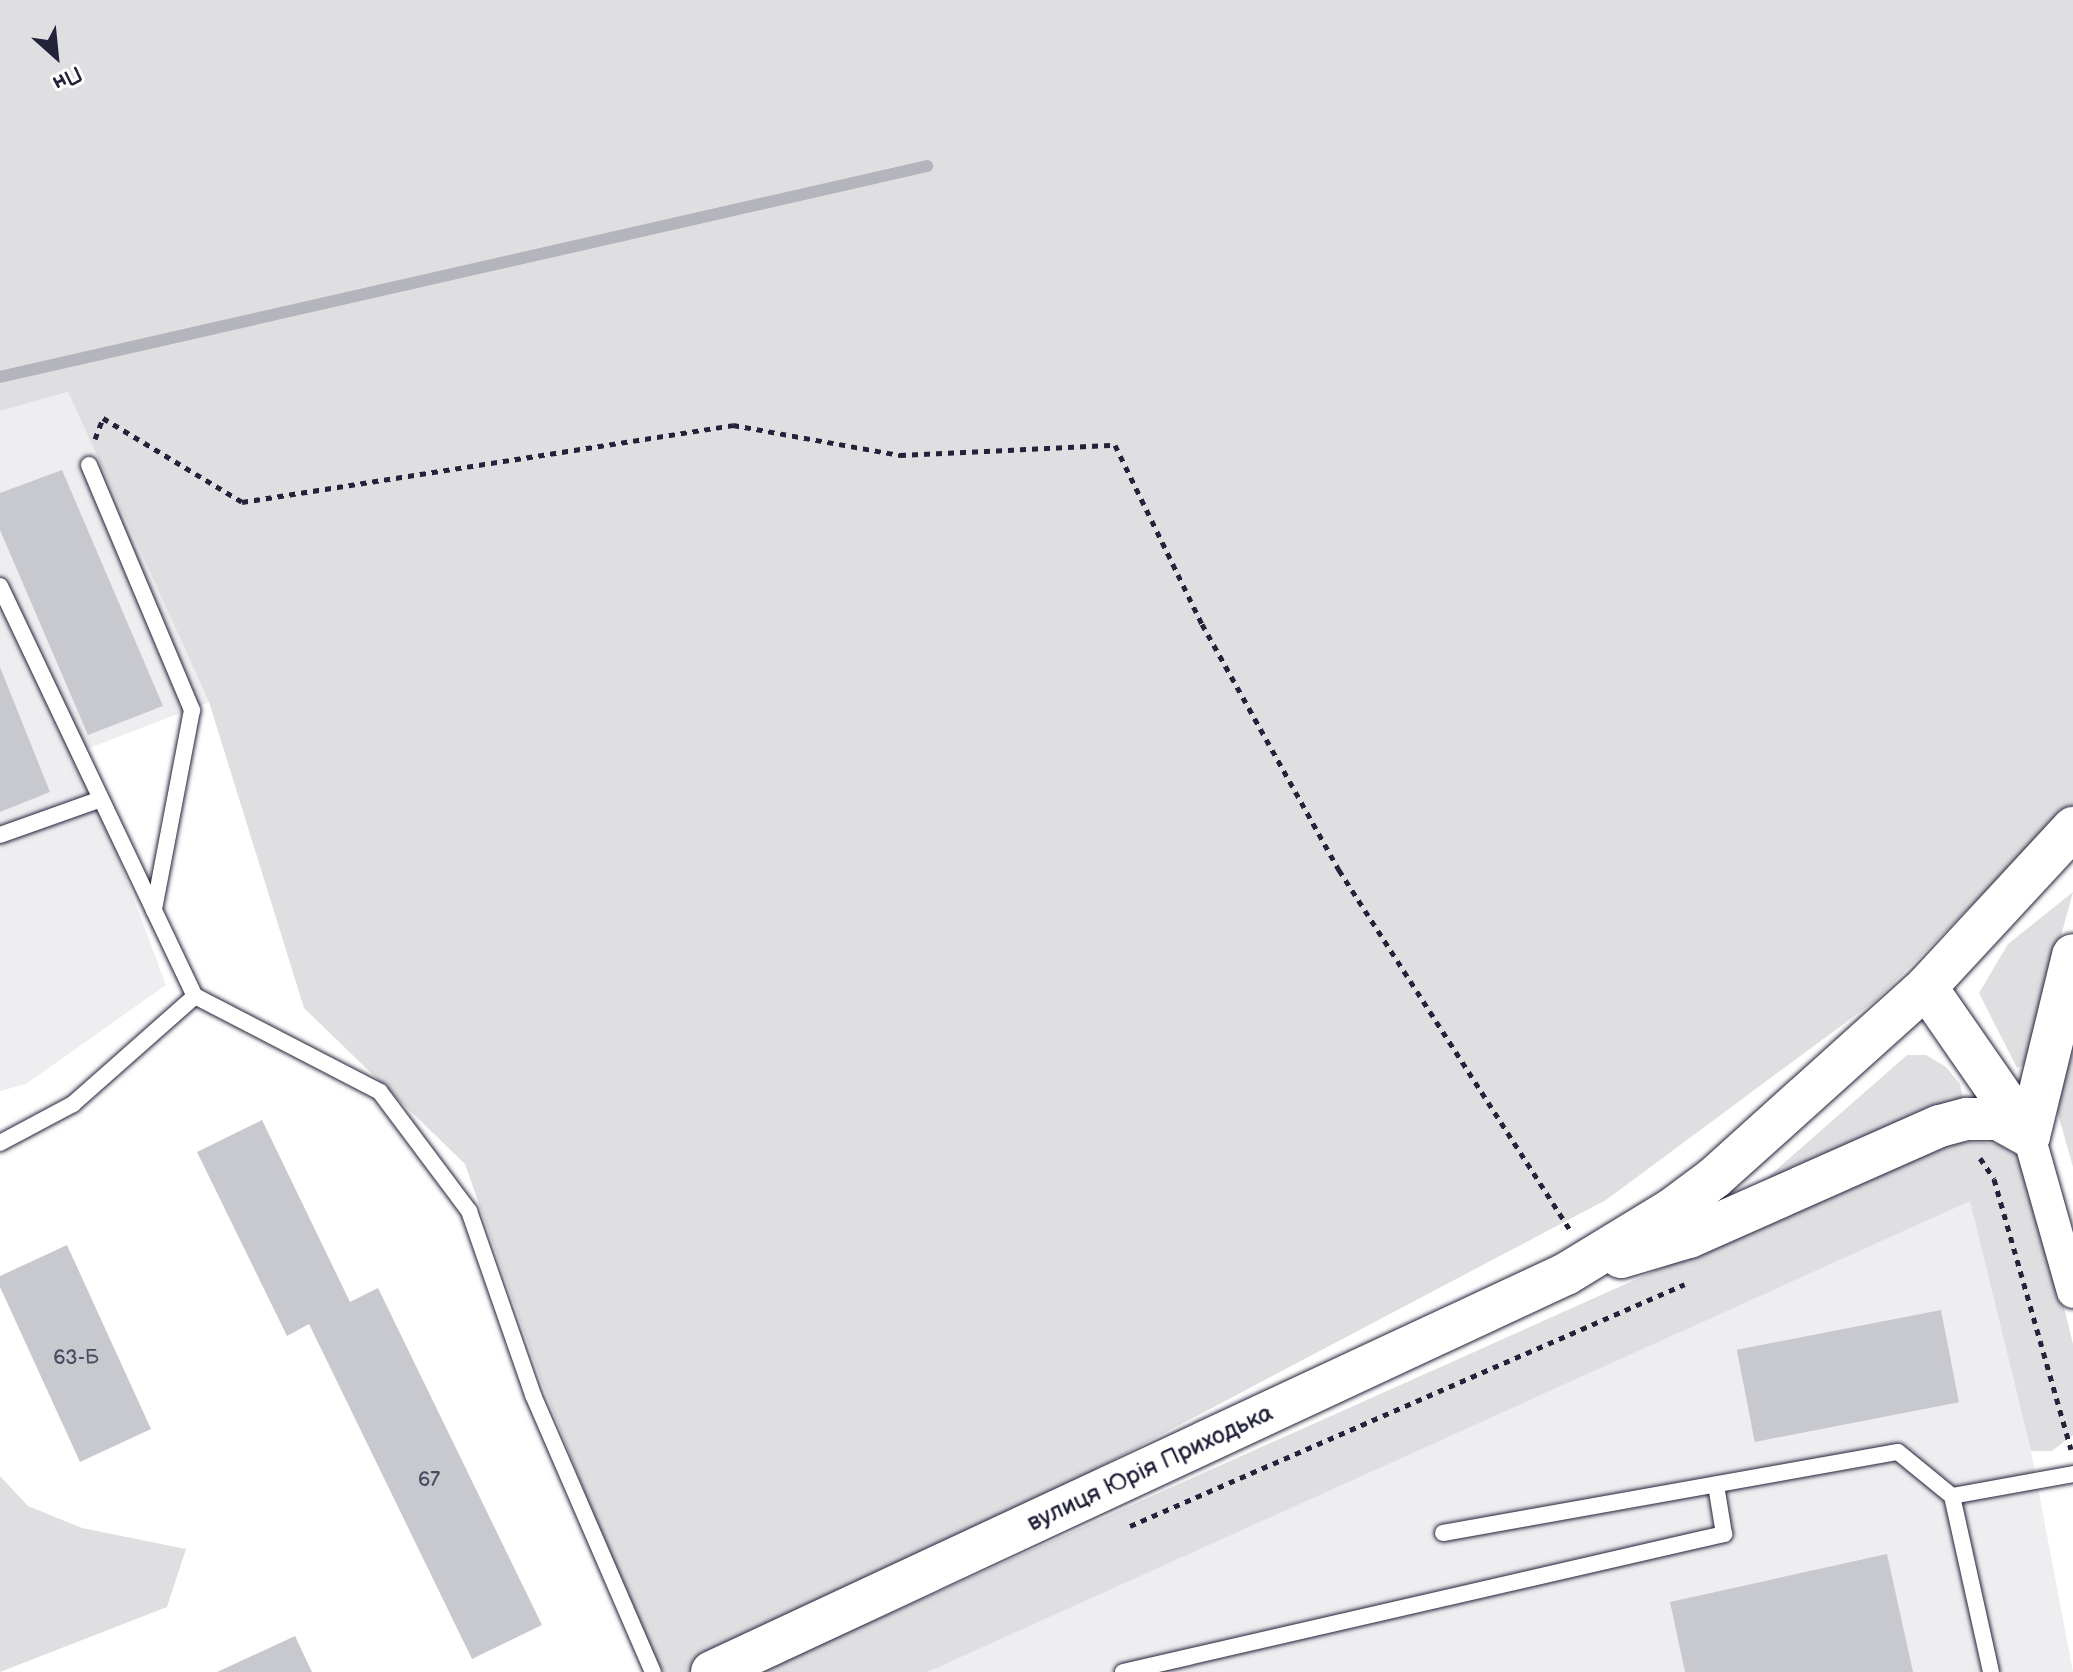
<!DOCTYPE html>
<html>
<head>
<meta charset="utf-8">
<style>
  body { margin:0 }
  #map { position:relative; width:2073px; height:1672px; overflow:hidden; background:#fff; font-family:"Balsamiq Sans",sans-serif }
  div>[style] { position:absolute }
  .built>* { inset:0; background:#eeeef1 }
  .green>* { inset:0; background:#dfdfe2 }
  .stream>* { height:12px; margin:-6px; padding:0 6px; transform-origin:6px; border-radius:6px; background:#b4b4bc }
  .building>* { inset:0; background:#c8c8cf; transform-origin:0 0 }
  .path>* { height:5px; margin-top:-2.5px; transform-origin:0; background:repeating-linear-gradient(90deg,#22223b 0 6px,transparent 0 12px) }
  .roads { filter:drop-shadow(0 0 2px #22223b) drop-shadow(0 0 2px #22223b) }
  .service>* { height:16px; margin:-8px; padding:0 8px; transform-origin:8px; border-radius:8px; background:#fff }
  .minor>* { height:32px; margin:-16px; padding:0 16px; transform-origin:16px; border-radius:16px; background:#fff }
  .tertiary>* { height:42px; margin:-21px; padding:0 21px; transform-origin:21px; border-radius:21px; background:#fff }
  span { translate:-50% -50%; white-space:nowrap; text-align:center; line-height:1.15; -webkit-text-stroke:8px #fff; paint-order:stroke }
  .number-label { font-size:20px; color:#4c4c60 }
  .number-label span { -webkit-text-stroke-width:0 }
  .street-label { font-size:24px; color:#22223b }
  .north { position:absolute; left:16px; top:16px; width:80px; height:80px; -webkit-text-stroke:6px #fff; paint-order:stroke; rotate:153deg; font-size:22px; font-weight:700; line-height:32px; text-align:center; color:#22223b }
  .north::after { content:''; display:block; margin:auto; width:28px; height:36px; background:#22223b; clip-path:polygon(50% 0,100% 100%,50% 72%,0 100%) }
</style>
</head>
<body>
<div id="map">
  <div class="built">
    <div style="clip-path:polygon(68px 392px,209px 702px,79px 752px,166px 985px,26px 1084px,0 1091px,0 411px)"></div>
    <div style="clip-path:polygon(1970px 1200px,2031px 1451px,2073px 1672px,928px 1672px)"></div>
  </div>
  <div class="green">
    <div style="clip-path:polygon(0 0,2073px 0,2073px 822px,2059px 819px,1876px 1000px,1606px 1200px,711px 1672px,663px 1672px,622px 1587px,541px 1381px,465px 1164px,304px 1008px,209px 702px,68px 392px,0 411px)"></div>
    <div style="clip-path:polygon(2073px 892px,2026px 1064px,2017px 1068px,1979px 993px,2008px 944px)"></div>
    <div style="clip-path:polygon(2073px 1033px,2073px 1167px,2056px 1107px)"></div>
    <div style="clip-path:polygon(1907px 1055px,1926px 1055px,1946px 1067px,1960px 1084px,1963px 1099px,1743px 1199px)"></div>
    <div style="clip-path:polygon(1955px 1141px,1999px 1144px,2029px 1163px,2073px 1344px,2073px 1435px,2052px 1451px,2031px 1451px,1970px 1201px,928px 1672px,759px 1672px,1925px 1150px)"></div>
    <div style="clip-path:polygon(0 1476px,28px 1506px,82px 1528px,186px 1549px,167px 1607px,0 1672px)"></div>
  </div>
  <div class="stream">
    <div style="left:0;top:377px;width:951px;rotate:-12.82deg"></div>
  </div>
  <div class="building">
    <div style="clip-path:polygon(62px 470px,163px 706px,88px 735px,0 530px,0 493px)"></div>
    <div style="clip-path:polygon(0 667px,50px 792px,0 812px)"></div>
    <div style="clip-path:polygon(262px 1120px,350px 1302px,378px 1288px,542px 1625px,472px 1659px,309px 1324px,287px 1336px,197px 1152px)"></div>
    <div style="clip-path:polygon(67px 1245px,151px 1429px,80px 1462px,0 1287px,0 1276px)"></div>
    <div style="left:1941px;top:1310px;width:94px;height:208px;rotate:79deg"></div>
    <div style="clip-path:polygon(1887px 1554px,1913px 1672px,1685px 1672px,1670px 1602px)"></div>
    <div style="clip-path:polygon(295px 1636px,312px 1672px,217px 1672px)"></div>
  </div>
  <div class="path">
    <div style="left:95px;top:439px;width:22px;rotate:-69deg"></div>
    <div style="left:103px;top:418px;width:162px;rotate:31.1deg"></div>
    <div style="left:242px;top:502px;width:497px;rotate:-8.9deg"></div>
    <div style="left:733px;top:425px;width:170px;rotate:10.2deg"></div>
    <div style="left:900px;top:455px;width:215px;rotate:-2.7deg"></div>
    <div style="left:1115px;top:445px;width:199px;rotate:64.1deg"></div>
    <div style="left:1202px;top:624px;width:282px;rotate:60.9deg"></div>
    <div style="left:1339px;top:870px;width:426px;rotate:57.3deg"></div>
    <div style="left:1980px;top:1158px;width:25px;rotate:56deg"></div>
    <div style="left:1994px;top:1179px;width:281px;rotate:74.1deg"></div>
    <div style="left:1130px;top:1526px;width:605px;rotate:-23.56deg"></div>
  </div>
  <div class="roads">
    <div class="service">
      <div style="left:89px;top:465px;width:266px;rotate:67.2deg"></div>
      <div style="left:192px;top:710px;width:204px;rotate:100.8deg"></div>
      <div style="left:0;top:586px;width:454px;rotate:64.6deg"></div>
      <div style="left:195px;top:996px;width:208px;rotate:27.4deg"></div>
      <div style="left:380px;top:1092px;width:149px;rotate:53.2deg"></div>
      <div style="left:469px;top:1211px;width:195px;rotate:70.8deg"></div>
      <div style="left:533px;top:1395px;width:302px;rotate:66.6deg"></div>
      <div style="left:0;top:835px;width:107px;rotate:-19.6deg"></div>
      <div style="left:0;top:1143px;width:83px;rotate:-28.1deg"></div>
      <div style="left:73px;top:1104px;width:163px;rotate:-41.5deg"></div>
      <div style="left:1952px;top:1496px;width:180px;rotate:77.5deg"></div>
      <div style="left:1443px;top:1533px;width:462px;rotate:-10.1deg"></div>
      <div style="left:1898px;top:1452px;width:70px;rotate:39.2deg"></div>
      <div style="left:1952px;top:1496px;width:123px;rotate:-10.3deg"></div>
      <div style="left:1123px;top:1672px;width:617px;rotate:-12.93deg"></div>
      <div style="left:1724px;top:1534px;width:50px;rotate:-99.3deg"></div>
    </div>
    <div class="minor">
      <div style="left:2029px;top:1136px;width:162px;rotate:74.2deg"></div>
    </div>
    <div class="tertiary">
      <div style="left:1926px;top:987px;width:181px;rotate:55.3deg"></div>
      <div style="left:2029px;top:1136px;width:186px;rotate:-76.3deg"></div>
      <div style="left:1621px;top:1257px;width:71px;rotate:-16.4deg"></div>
      <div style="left:1689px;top:1237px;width:274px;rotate:-23.9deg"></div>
      <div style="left:1940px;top:1126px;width:28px;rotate:-15deg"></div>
      <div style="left:1967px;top:1119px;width:31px"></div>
      <div style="left:1998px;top:1119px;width:35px;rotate:29deg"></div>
      <div style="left:712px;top:1672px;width:942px;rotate:-24.99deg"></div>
      <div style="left:1566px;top:1274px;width:123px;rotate:-31.4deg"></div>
      <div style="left:1671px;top:1210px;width:54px;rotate:-36.7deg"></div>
      <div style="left:1714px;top:1178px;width:285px;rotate:-42deg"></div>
      <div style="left:1926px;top:987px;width:217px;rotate:-47.2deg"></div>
    </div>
  </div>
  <div class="number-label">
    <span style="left:76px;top:1358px">63-Б</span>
    <span style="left:429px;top:1480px">67</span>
  </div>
  <div class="street-label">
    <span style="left:1150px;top:1468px;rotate:-25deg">вулиця Юрія Приходька</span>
  </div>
  <div class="north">Пн</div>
</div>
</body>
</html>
